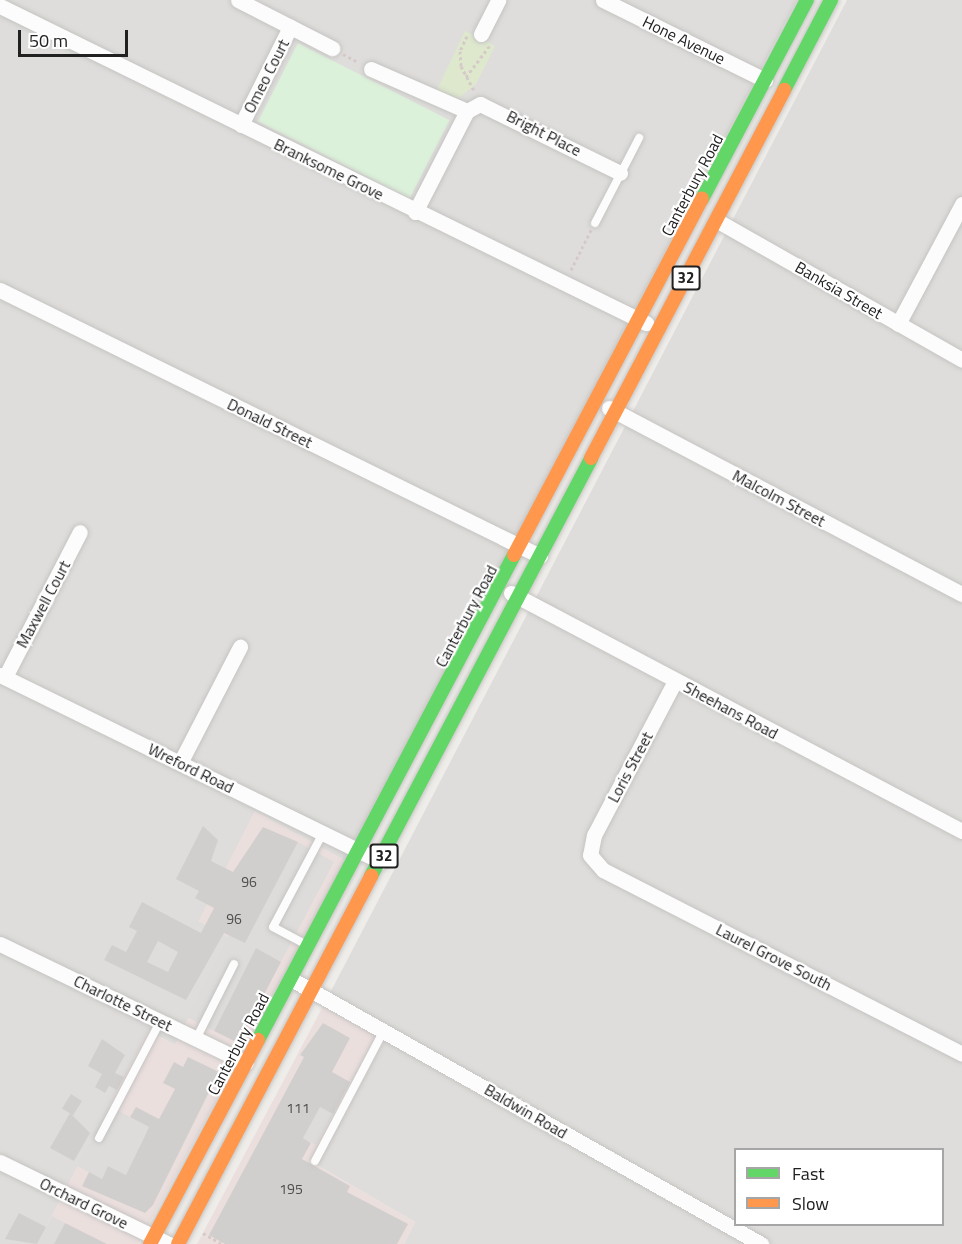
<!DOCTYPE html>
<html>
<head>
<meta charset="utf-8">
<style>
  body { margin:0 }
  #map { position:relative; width:962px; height:1244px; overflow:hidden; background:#efedea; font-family:"Titillium Web",sans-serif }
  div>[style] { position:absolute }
  .residential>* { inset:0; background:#dedddb }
  .commercial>* { inset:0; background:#ebdfde }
  .religious>* { inset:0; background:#dddcdb }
  .grass>* { inset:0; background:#dee8cd }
  .park>* { inset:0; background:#dcf1da; transform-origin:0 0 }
  .building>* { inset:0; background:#d1cfcd; transform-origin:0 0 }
  .path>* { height:3px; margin-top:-1.5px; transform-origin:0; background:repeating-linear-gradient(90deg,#d6cac9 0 3px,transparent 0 6px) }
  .roads { filter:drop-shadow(0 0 2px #c5c4c2) drop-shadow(0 0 2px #c5c4c2) }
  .lane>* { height:8px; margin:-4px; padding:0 4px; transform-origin:4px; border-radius:4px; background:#fdfcfc }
  .street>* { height:15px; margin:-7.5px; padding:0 7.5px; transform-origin:7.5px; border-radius:7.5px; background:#fdfcfc }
  .fast>* { height:14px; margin:-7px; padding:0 7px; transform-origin:7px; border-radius:7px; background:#63d668 }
  .slow>* { height:14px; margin:-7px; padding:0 7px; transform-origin:7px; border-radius:7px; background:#ff974d }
  span { translate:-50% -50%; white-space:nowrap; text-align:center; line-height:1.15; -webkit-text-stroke:4.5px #fff; paint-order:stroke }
  .number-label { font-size:14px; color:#4d4c4c }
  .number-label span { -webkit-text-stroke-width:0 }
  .shield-label span { padding:2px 4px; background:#fff; border:2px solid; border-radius:4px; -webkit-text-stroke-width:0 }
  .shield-label { font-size:15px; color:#212121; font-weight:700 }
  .street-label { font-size:16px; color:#212121 }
  .legend { position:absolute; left:734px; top:1148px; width:210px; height:78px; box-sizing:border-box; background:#fff; border:2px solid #a6a6a6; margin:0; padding:8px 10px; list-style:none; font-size:18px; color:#212121 }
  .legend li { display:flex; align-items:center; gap:12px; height:30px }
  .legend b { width:30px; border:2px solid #a6a6a6 }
  .scale { position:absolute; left:18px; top:30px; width:110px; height:27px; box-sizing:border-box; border:3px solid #212121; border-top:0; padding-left:8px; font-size:18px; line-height:21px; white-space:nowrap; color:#212121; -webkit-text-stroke:4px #fff; paint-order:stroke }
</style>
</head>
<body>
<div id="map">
  <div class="residential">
    <div style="clip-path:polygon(0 0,797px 0,346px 861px,255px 812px,199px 921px,230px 937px,175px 1045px,149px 1031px,37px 1244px,0 1244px)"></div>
    <div style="clip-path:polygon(evenodd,847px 0,962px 0,962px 1244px,404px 1244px,415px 1222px,317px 1165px,391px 1027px,330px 993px,847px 0,736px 1150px,942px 1150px,942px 1224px,736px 1224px,736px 1150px)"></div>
  </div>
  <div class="commercial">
    <div style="clip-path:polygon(255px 811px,346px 861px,138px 1244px,37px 1244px,148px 1031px,175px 1045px,230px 938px,199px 921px)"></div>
    <div style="clip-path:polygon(330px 993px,392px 1027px,317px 1165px,415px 1222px,404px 1244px,197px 1244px)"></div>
  </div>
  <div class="religious">
    <div style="clip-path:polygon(298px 842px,334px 862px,281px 962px,256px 949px,214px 1031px,187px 1017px,229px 935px,245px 942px)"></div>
    <div style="clip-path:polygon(314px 1103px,333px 1114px,316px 1145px,303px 1138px)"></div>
    <div style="clip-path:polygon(109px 1106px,149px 1127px,139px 1147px,149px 1153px,126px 1175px,108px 1166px,102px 1179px,77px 1166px)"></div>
    <div style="clip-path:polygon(52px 1216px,65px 1223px,56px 1241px,60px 1244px,37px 1244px)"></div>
  </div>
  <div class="grass">
    <div style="clip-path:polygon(465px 31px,495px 46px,476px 84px,459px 98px,436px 92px)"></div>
  </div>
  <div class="park">
    <div style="left:298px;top:43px;width:170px;height:88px;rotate:27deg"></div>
  </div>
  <div class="building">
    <div style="clip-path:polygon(evenodd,203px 826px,218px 840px,211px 861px,233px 872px,263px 827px,298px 842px,245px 943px,224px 933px,186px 1000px,104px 960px,112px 945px,126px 952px,137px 931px,129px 927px,142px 902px,201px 933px,214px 908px,195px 898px,199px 891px,176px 879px,203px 826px,158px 941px,178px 952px,168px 972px,147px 962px,158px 941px)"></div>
    <div style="clip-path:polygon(256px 948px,281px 962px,243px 1035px,234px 1041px,214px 1031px)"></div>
    <div style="clip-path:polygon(323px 1023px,350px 1038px,332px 1072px,350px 1082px,333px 1114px,320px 1107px,303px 1138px,311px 1143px,302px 1159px,350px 1186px,347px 1192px,408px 1224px,397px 1244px,225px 1244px,209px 1235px,304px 1057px,300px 1055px)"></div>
    <div style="clip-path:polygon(102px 1039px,125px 1055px,115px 1073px,124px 1077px,117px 1090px,109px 1086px,105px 1093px,95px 1087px,102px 1074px,88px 1066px)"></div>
    <div style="clip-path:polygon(188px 1057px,219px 1072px,153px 1205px,145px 1213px,82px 1186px,89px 1172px,102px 1179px,108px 1166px,126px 1175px,149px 1127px,130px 1117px,136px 1107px,159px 1119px,175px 1089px,163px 1083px,174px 1062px,183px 1067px)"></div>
    <div style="left:71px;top:1094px;width:13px;height:17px;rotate:32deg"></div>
    <div style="clip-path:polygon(70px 1113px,90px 1133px,74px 1161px,50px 1148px)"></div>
    <div style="clip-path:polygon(19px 1213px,46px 1227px,37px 1244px,5px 1239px)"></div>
    <div style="clip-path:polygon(65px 1223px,107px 1244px,54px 1244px)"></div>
  </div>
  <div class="path">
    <div style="left:467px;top:36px;width:17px;rotate:115deg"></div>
    <div style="left:460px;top:51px;width:15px;rotate:86deg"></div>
    <div style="left:461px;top:66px;width:27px;rotate:62deg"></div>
    <div style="left:343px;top:54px;width:17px;rotate:28deg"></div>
    <div style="left:466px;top:77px;width:39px;rotate:-53deg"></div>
    <div style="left:571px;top:270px;width:45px;rotate:-63.4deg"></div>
    <div style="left:203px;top:1233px;width:22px;rotate:30deg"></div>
  </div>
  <div class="roads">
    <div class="lane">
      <div style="left:595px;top:223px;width:96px;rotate:-62.6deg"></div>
      <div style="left:305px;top:944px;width:36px;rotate:-152deg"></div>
      <div style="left:273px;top:927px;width:106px;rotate:-62deg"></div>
      <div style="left:196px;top:1039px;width:84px;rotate:-63.1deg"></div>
      <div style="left:99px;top:1138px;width:131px;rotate:-62.3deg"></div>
      <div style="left:315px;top:1161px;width:148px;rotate:-62.2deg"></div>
    </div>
    <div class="street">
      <div style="left:238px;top:0;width:106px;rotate:27.1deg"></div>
      <div style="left:603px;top:0;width:181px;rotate:26.3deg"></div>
      <div style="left:0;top:6px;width:720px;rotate:26.14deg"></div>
      <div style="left:481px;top:34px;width:38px;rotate:-63deg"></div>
      <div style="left:371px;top:69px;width:105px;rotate:23.6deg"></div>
      <div style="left:241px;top:125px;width:110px;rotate:-63.4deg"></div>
      <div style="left:415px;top:212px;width:114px;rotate:-62.8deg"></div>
      <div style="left:467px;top:111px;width:15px;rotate:-28deg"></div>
      <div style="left:480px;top:104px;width:156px;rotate:26.2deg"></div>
      <div style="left:716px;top:220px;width:283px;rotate:29.6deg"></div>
      <div style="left:0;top:290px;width:602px;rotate:26.22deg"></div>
      <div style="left:898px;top:324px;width:136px;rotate:-61.9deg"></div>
      <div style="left:609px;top:408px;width:399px;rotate:27.8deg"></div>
      <div style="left:511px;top:593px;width:510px;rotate:27.82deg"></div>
      <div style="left:0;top:675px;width:424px;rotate:26.1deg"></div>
      <div style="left:5px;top:677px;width:163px;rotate:-62.7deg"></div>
      <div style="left:675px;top:681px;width:174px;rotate:117.7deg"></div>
      <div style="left:594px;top:835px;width:20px;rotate:101deg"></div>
      <div style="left:590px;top:855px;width:20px;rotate:49deg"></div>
      <div style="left:603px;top:870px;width:403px;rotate:27.1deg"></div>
      <div style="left:180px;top:763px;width:131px;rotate:-62.7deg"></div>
      <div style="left:0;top:944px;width:273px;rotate:25.8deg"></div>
      <div style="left:291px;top:979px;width:540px;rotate:29.42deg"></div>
      <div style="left:0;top:1162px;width:188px;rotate:25.9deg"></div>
    </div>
    <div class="fast">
      <div style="left:784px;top:90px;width:102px;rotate:-62.4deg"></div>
      <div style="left:702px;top:199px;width:225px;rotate:-62.2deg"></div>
      <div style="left:371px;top:876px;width:472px;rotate:-62.2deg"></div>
      <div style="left:258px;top:1040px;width:548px;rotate:-62.17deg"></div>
    </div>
    <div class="slow">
      <div style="left:591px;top:458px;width:416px;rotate:-62.3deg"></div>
      <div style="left:514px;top:555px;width:403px;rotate:-62.2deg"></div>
      <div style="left:150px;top:1244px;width:231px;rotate:-62.1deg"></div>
      <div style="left:178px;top:1244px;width:416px;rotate:-62.3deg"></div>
    </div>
  </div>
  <div class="number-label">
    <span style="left:249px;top:882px">96</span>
    <span style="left:234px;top:919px">96</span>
    <span style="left:298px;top:1108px">111</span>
    <span style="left:291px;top:1189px">195</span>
  </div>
  <div class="shield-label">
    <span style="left:686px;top:278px">32</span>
    <span style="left:384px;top:856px">32</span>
  </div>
  <div class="street-label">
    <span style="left:684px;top:40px;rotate:26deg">Hone Avenue</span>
    <span style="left:266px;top:76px;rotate:-63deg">Omeo Court</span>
    <span style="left:544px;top:133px;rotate:27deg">Bright Place</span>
    <span style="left:329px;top:169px;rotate:26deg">Branksome Grove</span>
    <span style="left:692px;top:185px;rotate:-62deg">Canterbury Road</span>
    <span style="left:839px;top:290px;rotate:30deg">Banksia Street</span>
    <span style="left:270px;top:423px;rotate:26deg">Donald Street</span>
    <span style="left:779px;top:498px;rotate:28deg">Malcolm Street</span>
    <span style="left:43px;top:604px;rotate:-62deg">Maxwell Court</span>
    <span style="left:466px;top:616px;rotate:-62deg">Canterbury Road</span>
    <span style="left:731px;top:710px;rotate:28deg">Sheehans Road</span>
    <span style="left:630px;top:767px;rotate:-62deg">Loris Street</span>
    <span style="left:191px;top:768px;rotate:26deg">Wreford Road</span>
    <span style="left:774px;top:957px;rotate:27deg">Laurel Grove South</span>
    <span style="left:123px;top:1003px;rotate:26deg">Charlotte Street</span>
    <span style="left:238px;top:1044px;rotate:-62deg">Canterbury Road</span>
    <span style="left:526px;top:1111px;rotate:30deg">Baldwin Road</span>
    <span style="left:84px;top:1203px;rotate:26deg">Orchard Grove</span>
  </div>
  <ul class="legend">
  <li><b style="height:8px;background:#63d668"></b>Fast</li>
  <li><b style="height:8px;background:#ff974d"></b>Slow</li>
  </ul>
  <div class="scale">50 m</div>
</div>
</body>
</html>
